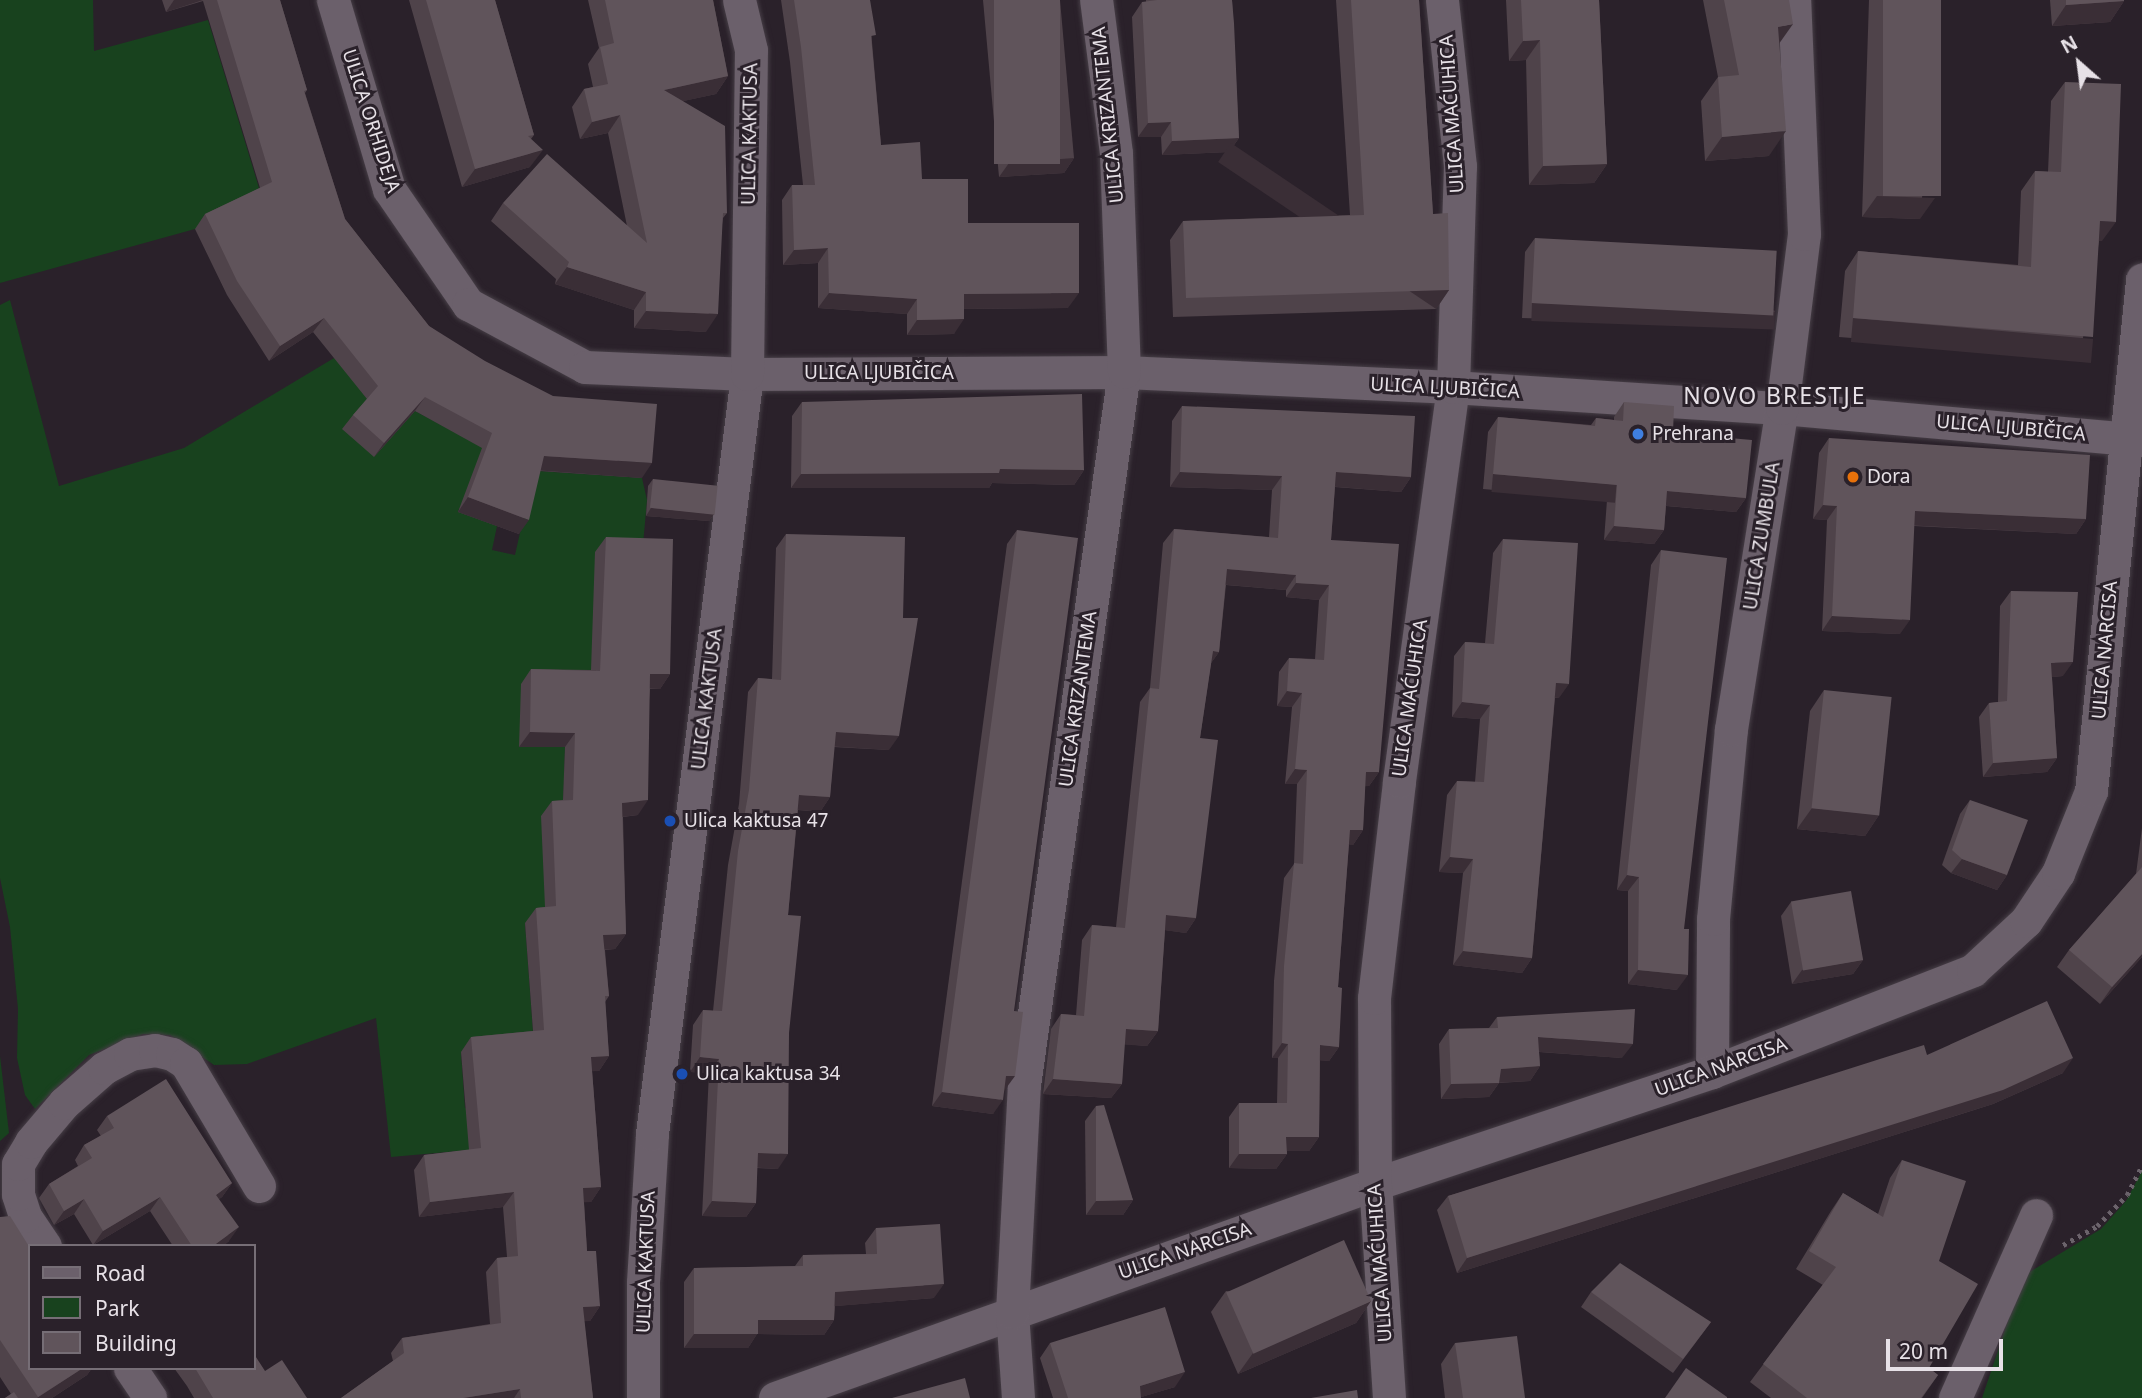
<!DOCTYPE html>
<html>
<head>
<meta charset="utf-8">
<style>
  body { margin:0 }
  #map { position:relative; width:2142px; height:1398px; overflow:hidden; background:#2a212a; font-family:"Noto Sans",sans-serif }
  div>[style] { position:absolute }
  .green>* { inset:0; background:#18421e }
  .path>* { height:4.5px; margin-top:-2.25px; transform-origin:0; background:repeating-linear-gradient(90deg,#6b636b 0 3.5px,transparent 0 8.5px) }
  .roads { filter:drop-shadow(0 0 2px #463e46) drop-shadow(0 0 2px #463e46) }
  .minor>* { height:33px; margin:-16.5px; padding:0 16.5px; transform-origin:16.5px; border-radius:16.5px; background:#6b606b }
  .wall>* { inset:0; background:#4f434a }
  .shaded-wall>* { inset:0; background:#3a2e36; transform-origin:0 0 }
  .building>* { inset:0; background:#60545b; transform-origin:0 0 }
  .dots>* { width:19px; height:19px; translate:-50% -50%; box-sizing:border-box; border:4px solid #2a212a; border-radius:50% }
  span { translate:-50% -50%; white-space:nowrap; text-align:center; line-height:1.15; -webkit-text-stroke:6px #2a212a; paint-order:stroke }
  .street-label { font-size:19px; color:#e7e1e7 }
  .poi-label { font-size:19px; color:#e7e1e7 }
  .left { translate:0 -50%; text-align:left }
  .quarter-label { font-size:23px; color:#e7e1e7; letter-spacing:2px }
  .legend { position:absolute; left:28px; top:1244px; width:228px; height:126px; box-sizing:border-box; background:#2a212a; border:2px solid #766e76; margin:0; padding:9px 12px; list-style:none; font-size:21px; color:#e7e1e7 }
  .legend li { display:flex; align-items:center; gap:14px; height:35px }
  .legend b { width:35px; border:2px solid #766e76 }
  .north { position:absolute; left:2044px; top:28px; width:70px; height:70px; -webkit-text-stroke:5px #2a212a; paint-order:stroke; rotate:332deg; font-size:19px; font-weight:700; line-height:28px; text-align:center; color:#e7e1e7 }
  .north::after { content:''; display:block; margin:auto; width:24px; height:32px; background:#e7e1e7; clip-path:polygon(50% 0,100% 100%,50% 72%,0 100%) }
  .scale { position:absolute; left:1886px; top:1339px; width:117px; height:32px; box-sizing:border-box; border:4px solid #e7e1e7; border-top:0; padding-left:9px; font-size:21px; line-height:24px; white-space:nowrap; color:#e7e1e7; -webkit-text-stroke:5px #2a212a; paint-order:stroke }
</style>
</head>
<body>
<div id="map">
  <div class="green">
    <div style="clip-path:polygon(0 0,93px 0,94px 51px,208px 20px,259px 188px,240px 207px,195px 229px,0 283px)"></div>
    <div style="clip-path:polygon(10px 300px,59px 486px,184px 448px,334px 358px,415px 411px,490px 451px,458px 511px,497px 526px,492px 550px,515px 555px,532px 479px,538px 471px,642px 478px,647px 500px,643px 545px,565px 748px,563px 815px,546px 921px,525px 923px,534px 1045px,461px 1053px,465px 1108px,517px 1103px,504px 1147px,391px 1157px,376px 1018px,247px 1064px,214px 1065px,170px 1035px,143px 1034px,89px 1055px,35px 1109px,25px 1095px,17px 1058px,18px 1009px,10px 927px,0 878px,0 305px)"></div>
    <div style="clip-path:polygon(0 1056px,9px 1133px,0 1141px)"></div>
    <div style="clip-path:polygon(2142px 1171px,2142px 1398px,1982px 1398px,2023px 1276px,2101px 1229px,2126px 1201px)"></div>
  </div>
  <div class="path">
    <div style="left:2063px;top:1245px;width:39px;rotate:-29deg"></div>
    <div style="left:2097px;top:1226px;width:43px;rotate:-45.9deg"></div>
    <div style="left:2127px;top:1195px;width:34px;rotate:-63deg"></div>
  </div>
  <div class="roads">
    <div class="minor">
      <div style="left:333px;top:0;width:197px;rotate:73.5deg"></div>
      <div style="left:389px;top:189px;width:140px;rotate:55.5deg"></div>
      <div style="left:468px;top:304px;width:133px;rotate:28.3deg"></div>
      <div style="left:585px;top:367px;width:162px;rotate:2.5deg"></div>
      <div style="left:747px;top:374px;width:377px;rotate:-0.3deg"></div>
      <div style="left:1124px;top:372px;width:329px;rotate:2.6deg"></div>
      <div style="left:1453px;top:387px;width:330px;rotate:3.7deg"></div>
      <div style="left:1782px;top:408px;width:361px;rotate:5.1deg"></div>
      <div style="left:1712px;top:1072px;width:153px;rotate:-89.6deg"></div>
      <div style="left:1713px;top:919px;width:191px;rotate:-84.6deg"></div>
      <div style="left:1731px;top:729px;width:325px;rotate:-81deg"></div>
      <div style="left:1782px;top:408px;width:175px;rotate:-82.8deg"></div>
      <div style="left:1804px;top:234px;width:234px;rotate:-92.4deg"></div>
      <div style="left:45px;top:1246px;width:36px;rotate:-124deg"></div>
      <div style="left:25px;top:1216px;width:23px;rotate:-108deg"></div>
      <div style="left:18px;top:1194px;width:30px;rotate:-90deg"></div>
      <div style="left:18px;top:1164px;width:26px;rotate:-59deg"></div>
      <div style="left:31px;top:1142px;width:51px;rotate:-49.8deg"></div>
      <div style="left:64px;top:1103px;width:53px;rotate:-41.2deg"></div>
      <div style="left:104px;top:1068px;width:30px;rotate:-28deg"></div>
      <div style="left:130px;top:1054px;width:25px;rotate:-9deg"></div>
      <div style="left:155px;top:1050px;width:17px;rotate:13deg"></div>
      <div style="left:172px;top:1054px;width:17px;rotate:33deg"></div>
      <div style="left:186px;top:1063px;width:143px;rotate:59.3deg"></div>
      <div style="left:130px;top:1368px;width:36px;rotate:56deg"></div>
      <div style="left:643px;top:1398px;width:116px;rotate:-90deg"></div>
      <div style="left:643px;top:1282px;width:148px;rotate:-86.5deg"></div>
      <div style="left:652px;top:1134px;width:766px;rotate:-82.87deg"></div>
      <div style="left:747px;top:374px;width:324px;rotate:-89.3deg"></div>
      <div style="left:751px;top:50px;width:51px;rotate:-103.5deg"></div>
      <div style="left:775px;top:1398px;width:637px;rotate:-19.63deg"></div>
      <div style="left:1375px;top:1184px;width:355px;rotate:-18.4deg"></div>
      <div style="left:1712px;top:1072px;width:280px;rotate:-21.3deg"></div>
      <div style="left:1973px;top:970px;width:72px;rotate:-42.8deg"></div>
      <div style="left:2026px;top:921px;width:58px;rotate:-56.3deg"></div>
      <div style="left:2058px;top:873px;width:88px;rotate:-68.1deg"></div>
      <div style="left:2091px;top:791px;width:514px;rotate:-84.3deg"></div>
      <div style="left:1018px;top:1398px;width:86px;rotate:-94deg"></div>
      <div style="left:1012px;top:1312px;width:227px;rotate:-87deg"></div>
      <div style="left:1024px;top:1085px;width:720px;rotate:-82.02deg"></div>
      <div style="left:1124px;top:372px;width:219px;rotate:-92.1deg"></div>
      <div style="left:1116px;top:153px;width:154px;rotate:-97.4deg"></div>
      <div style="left:1389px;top:1398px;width:214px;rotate:-93.7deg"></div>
      <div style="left:1375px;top:1184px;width:186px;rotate:-90.3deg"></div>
      <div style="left:1374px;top:998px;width:218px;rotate:-83.4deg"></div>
      <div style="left:1399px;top:781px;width:398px;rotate:-82.2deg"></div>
      <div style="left:1453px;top:387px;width:221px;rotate:-88.2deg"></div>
      <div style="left:1460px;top:166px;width:167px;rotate:-96.2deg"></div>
      <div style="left:1955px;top:1398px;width:200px;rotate:-66.1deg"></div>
    </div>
  </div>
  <div class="wall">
    <div style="clip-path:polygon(162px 0,280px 0,307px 90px,305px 93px,345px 219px,429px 326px,642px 478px,540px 471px,519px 534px,458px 512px,482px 448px,415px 411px,374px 457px,342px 429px,353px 415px,367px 399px,313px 332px,269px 361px,227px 295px,195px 229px,205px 214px,260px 188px,203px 1px,166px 12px)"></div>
    <div style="clip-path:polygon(409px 0,495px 0,534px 135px,531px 139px,530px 167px,462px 187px)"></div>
    <div style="clip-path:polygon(588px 0,713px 0,728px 76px,716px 94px,683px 101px,727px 213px,723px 218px,706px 332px,634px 328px,634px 310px,555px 284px,556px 279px,491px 221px,503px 203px,627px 226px,608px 133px,580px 139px,572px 107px,584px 89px,593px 87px,588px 64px,599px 48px)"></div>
    <div style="clip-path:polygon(781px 0,870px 0,872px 42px,881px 145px,922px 179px,968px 223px,1068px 308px,964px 309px,954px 334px,907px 335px,907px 314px,818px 308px,818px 263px,783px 265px,782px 200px,792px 185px,803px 185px,790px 62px)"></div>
    <div style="clip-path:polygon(983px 0,1060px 0,1074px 158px,1064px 173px,999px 177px)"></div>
    <div style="clip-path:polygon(1146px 0,1232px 0,1239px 138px,1229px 152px,1162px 155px,1161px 137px,1138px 137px,1132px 17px,1142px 2px,1146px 2px)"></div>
    <div style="clip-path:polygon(1336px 0,1419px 0,1433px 214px,1449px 290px,1436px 309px,1173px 317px,1170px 240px,1183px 221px,1350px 215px)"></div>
    <div style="clip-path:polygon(1506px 0,1599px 0,1607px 164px,1594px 183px,1529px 185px,1526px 60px,1509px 61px)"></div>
    <div style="clip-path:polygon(1703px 0,1789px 0,1779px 44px,1769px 156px,1705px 161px,1701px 101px,1718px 77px)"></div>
    <div style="clip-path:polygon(1869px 0,1941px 0,1920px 219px,1862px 217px)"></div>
    <div style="clip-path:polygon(2050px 0,2124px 0,2124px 1px,2110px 22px,2052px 26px)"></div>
    <div style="clip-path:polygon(2065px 82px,2102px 241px,2099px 241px,2080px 356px,1839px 337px,1845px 271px,1858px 251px,2018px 265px,2021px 191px,2035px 171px,2048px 172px,2051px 101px)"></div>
    <div style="clip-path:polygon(1535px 238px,1775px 311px,1765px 326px,1522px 318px,1525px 252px)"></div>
    <div style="clip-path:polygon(802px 402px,1084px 470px,1074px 485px,992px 483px,989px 488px,791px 488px,792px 416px)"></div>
    <div style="clip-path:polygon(1624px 402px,1673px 433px,1746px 498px,1736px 512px,1666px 506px,1664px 530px,1654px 544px,1604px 540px,1607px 500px,1483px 489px,1488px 432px,1498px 417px,1591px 425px,1596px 418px,1614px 420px,1614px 417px)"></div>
    <div style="clip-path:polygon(1182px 406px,1411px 477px,1401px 492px,1335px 487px,1331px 540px,1379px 772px,1369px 786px,1365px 786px,1363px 830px,1353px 845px,1349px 844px,1338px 987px,1339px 1047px,1329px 1061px,1320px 1060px,1319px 1137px,1309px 1151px,1287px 1151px,1287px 1154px,1276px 1169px,1229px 1168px,1229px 1117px,1239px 1103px,1277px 1103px,1278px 1058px,1272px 1058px,1274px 981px,1284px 878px,1294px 864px,1297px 784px,1285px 784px,1292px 707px,1277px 706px,1279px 672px,1289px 658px,1315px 659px,1319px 600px,1286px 597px,1286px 590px,1226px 585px,1219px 652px,1211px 663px,1200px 738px,1196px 918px,1186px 933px,1165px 930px,1158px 1031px,1147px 1046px,1124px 1044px,1122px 1084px,1111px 1098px,1043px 1094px,1051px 1029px,1061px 1014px,1076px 1015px,1082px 940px,1092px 925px,1116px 927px,1140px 702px,1150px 688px,1163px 543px,1174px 529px,1269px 537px,1272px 490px,1170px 487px,1172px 421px)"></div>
    <div style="clip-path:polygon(1829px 438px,2086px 519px,2076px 534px,1914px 526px,1900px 634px,1822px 631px,1827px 520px,1813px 519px,1819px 453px)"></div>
    <div style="clip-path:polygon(653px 479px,714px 514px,709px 521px,646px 516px,648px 486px)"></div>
    <div style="clip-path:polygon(1017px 530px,1014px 1011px,1004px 1091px,993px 1114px,932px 1106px,1007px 544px)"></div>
    <div style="clip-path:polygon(786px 534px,889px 750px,834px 747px,830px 797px,820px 812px,798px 810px,788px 915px,789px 1033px,778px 1169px,757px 1168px,756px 1203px,746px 1217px,702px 1216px,709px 1073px,690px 1072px,693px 1025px,703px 1010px,713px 1011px,728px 865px,739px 804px,748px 692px,758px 678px,772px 679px,776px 548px)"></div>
    <div style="clip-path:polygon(606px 537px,670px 674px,660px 689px,650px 689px,638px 815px,623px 817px,626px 934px,615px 949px,605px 950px,609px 996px,605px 1002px,609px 1056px,599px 1071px,592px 1071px,601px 1187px,591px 1202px,584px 1202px,587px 1251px,600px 1306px,590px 1321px,584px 1321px,593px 1398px,341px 1398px,393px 1361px,391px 1353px,402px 1338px,490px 1324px,486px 1272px,497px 1258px,507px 1257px,503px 1207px,419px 1217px,414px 1170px,424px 1155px,469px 1150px,461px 1052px,471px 1037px,533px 1031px,525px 923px,536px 908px,545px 907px,541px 816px,552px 801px,563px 800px,565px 747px,519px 747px,521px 684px,531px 669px,591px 670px,595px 552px)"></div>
    <div style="clip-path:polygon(1503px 539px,1559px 698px,1555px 698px,1532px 958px,1522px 973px,1453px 965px,1463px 873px,1439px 872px,1447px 795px,1457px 781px,1475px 782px,1480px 719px,1452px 717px,1454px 656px,1465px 642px,1485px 643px,1493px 553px)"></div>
    <div style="clip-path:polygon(1661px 550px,1684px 929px,1677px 990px,1628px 984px,1628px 891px,1617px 890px,1651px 565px)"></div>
    <div style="clip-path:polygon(2011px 591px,2063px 676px,2052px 677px,2057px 758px,2047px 772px,1983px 777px,1979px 717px,1989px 703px,1998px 702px,2000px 606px)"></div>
    <div style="clip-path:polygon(1824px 690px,1879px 815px,1865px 836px,1797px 829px,1810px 711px)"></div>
    <div style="clip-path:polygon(1970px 800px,2007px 875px,1997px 890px,1951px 873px,1942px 865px,1960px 814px)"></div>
    <div style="clip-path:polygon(2142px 828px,2142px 957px,2100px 1004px,2057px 967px,2069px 950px,2136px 874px)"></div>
    <div style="clip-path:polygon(1791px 902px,1863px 960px,1853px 974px,1792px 984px,1781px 916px)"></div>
    <div style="clip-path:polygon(1497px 1017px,1622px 1058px,1539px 1052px,1540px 1066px,1530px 1081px,1499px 1083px,1489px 1097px,1441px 1099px,1439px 1044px,1449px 1029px,1489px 1028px)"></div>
    <div style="clip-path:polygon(1927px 1055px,2063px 1073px,1993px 1104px,1457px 1273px,1437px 1210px,1448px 1196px)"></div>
    <div style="clip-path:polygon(1096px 1106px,1133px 1200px,1123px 1215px,1086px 1215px,1085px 1121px)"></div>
    <div style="clip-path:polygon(107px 1116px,232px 1183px,222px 1197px,219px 1199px,229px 1241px,223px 1246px,173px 1246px,150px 1211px,93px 1245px,74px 1214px,54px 1225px,39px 1198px,49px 1184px,78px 1166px,75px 1160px,84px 1145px,101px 1136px,97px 1130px)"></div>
    <div style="clip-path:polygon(1902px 1160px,1939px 1261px,1929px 1368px,1938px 1375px,1922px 1398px,1771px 1398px,1750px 1382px,1823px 1285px,1796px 1269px,1831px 1211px,1843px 1193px,1878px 1214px,1890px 1178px)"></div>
    <div style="clip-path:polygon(0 1217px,30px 1368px,92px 1368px,87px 1375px,52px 1398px,5px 1398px,11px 1394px,0 1377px)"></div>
    <div style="clip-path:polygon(876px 1228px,934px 1298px,835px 1306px,834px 1320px,824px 1335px,757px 1334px,748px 1348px,684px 1348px,684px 1282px,694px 1268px,795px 1266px,803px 1255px,866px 1254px,865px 1243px)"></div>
    <div style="clip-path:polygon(1226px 1291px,1371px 1301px,1356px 1323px,1238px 1374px,1211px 1312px)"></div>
    <div style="clip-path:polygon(1591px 1292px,1711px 1322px,1673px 1373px,1581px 1307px)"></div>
    <div style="clip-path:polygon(1050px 1343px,1175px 1387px,1141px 1397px,1141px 1398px,1053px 1398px,1040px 1358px)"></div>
    <div style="clip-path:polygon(1455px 1343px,1525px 1398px,1445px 1398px,1441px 1364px)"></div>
    <div style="clip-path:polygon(174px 1368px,254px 1368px,265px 1371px,307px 1398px,194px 1398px,187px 1386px)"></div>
  </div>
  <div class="shaded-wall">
    <div style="clip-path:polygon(174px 0,203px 0,166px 12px)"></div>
    <div style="clip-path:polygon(2124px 1px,2110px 22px,2052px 26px,2066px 5px)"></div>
    <div style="clip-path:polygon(1793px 24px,1776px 48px,1778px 27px)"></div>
    <div style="clip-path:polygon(1540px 40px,1526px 60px,1509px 61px,1523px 41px)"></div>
    <div style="clip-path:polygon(728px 76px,716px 94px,651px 108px,664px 90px)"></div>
    <div style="clip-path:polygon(620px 115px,608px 133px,580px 139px,592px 122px)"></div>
    <div style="clip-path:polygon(1171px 122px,1161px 137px,1138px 137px,1148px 123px)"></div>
    <div style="clip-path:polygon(1786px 131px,1769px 156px,1705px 161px,1722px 137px)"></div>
    <div style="clip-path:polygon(1239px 138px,1229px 152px,1162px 155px,1172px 141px)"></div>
    <div style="clip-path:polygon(543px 150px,530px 167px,462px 187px,475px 169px)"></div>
    <div style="clip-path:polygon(1074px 158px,1064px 173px,999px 177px,1009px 163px)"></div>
    <div style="clip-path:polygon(1607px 164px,1594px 183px,1529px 185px,1543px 166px)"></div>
    <div style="clip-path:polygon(1877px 196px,1935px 198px,1920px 219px,1862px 217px)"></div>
    <div style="clip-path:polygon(2100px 221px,2116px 222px,2102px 241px,2086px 241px)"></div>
    <div style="clip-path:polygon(828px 248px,818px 263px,783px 265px,794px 250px)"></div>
    <div style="clip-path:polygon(567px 267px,646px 292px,634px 310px,555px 284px)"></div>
    <div style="left:1449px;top:290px;width:23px;height:263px;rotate:124deg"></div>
    <div style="clip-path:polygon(829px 293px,917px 299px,907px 314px,818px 308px)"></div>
    <div style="clip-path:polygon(1079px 293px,1068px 308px,954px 309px,964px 294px)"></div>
    <div style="left:1532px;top:303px;width:243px;height:18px;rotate:2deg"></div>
    <div style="clip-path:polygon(646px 311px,718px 314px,706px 332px,634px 328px)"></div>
    <div style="clip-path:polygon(324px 318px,313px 332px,269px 361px,280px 346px)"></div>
    <div style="left:1853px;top:318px;width:241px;height:24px;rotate:5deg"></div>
    <div style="clip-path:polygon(964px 319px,954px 334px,907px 335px,917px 320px)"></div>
    <div style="clip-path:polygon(425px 397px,415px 411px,374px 457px,384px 443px)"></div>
    <div style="clip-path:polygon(544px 456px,652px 463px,642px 478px,534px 470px)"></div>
    <div style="clip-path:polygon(1000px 469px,1084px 470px,1074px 485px,992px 483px,989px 488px,791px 488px,801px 474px)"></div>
    <div style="clip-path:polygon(1180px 472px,1282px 476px,1272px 490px,1170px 487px)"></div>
    <div style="clip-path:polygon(1336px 472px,1411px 477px,1401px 492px,1326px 486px)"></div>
    <div style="left:1493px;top:474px;width:124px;height:18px;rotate:5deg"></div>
    <div style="clip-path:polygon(1667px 491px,1746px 498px,1736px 512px,1657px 505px)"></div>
    <div style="clip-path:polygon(468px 497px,529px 520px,519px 534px,458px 512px)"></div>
    <div style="clip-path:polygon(1823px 505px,1837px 506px,1827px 520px,1813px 519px)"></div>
    <div style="clip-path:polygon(651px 508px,714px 514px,709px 521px,646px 516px)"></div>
    <div style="clip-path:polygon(1915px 511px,2086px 519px,2076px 534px,1905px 525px)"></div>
    <div style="clip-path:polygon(1614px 526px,1664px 530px,1654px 544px,1604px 540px)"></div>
    <div style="clip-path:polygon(1227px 569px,1296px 575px,1286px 590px,1217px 584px)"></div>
    <div style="clip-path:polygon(1296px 583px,1329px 585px,1319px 600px,1286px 597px)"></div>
    <div style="clip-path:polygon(1832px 616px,1910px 620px,1900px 634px,1822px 631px)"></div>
    <div style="clip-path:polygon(1213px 651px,1219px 652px,1209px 666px)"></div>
    <div style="clip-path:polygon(2073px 662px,2063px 676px,2041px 678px,2051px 663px)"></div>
    <div style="clip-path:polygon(650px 674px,670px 674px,660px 689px,640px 688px)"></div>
    <div style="clip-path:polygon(1556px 683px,1569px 684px,1559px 698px,1546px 697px)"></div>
    <div style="clip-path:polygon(1287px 691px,1302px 693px,1292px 707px,1277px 706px)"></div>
    <div style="clip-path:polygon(1462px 702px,1490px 705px,1480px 719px,1452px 717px)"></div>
    <div style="clip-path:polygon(530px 732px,575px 733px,565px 747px,519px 747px)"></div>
    <div style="clip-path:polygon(836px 732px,899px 736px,889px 750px,826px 746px)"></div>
    <div style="clip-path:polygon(2057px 758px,2047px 772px,1983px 777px,1993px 763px)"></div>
    <div style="clip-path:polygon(1295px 769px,1307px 770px,1297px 784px,1285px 784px)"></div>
    <div style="clip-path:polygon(1366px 772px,1379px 772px,1369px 786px,1356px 787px)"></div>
    <div style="clip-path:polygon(799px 795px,830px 797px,820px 812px,790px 809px)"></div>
    <div style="clip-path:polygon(648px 800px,638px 815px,612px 818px,622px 803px)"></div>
    <div style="clip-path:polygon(1812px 808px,1879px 815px,1865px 836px,1797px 829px)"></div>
    <div style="clip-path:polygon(1350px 830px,1363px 830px,1353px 845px,1340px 844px)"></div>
    <div style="clip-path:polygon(1450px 857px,1473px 859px,1463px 873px,1439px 872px)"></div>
    <div style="clip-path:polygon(1962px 859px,2007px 875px,1997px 890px,1951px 873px)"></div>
    <div style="clip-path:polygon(1627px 875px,1639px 877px,1628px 891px,1617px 890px)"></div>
    <div style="clip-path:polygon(1166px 915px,1196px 918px,1186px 933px,1156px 929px)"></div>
    <div style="clip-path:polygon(626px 934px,615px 949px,593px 950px,603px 935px)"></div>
    <div style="clip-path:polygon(1463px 951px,1532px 958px,1522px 973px,1453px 965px)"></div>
    <div style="clip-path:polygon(2142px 954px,2142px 957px,2100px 1004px,2112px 987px)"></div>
    <div style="clip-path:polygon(1863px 960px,1853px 974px,1792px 984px,1802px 970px)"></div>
    <div style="clip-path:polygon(1638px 970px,1688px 975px,1677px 990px,1628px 984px)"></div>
    <div style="clip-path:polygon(1126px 1029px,1158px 1031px,1147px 1046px,1115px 1044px)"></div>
    <div style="clip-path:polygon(1538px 1037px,1633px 1044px,1622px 1058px,1528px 1051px)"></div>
    <div style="clip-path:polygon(1282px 1043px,1288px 1044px,1278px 1058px,1272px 1058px)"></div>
    <div style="clip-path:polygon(1320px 1045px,1339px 1047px,1329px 1061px,1310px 1060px)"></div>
    <div style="clip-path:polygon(609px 1056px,599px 1071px,580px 1072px,591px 1057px)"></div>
    <div style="clip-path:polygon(700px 1057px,719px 1059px,709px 1073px,690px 1072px)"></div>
    <div style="clip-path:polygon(2073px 1058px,2063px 1073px,1993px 1104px,1457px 1273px,1467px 1258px)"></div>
    <div style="clip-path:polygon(1540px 1066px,1530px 1081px,1492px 1083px,1499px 1083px,1489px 1097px,1441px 1099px,1451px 1084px,1501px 1069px)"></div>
    <div style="clip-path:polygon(1006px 1076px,1015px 1076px,1004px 1091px,996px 1090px)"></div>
    <div style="clip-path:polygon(1053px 1079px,1122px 1084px,1111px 1098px,1043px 1094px)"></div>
    <div style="clip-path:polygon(942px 1092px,1003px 1100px,993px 1114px,932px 1106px)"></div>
    <div style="clip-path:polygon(1286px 1137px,1319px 1137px,1309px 1151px,1276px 1151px)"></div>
    <div style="clip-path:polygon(758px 1153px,788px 1154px,778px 1169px,748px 1167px)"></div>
    <div style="clip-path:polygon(1239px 1154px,1287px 1154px,1276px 1169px,1229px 1168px)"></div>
    <div style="clip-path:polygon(232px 1183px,222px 1197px,206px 1209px,216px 1195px)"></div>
    <div style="clip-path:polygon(601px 1187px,591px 1202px,573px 1203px,583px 1188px)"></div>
    <div style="clip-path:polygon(514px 1192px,503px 1207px,419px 1217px,430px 1202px)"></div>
    <div style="clip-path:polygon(160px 1197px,150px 1211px,93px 1245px,103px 1231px)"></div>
    <div style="clip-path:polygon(84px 1199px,74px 1214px,54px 1225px,64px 1211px)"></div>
    <div style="clip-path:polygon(1133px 1200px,1123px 1215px,1086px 1215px,1096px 1201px)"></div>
    <div style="clip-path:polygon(712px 1201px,756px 1203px,746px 1217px,702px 1216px)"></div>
    <div style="clip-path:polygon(239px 1227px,229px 1241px,223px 1246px,213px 1246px)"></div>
    <div style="clip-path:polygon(944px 1284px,934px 1298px,825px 1307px,835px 1292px)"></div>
    <div style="clip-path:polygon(1371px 1301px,1356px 1323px,1238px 1374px,1253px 1353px)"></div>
    <div style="clip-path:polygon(600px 1306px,590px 1321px,572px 1322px,583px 1307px)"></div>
    <div style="clip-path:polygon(758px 1320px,834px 1320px,824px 1335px,757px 1334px,748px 1348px,684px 1348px,694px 1334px)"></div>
    <div style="clip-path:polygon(83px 1368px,92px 1368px,87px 1375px,52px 1398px,37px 1398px)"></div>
    <div style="clip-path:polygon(1185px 1372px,1175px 1387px,1138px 1398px,1140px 1386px)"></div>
    <div style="clip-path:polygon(520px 1389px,514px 1398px,463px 1398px)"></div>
  </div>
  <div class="building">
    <div style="clip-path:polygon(217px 0,280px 0,307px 90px,304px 91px,345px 219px,429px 326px,485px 361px,553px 396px,657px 404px,652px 463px,544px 456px,529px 520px,468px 497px,492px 433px,425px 397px,384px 443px,353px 415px,378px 386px,324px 318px,280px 346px,237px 281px,205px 214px,272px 182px)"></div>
    <div style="clip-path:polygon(426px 0,495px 0,534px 135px,528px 136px,543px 150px,475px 169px)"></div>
    <div style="clip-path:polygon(605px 0,713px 0,728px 76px,664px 90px,725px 126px,727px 213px,723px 213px,718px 314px,646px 311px,646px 292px,567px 267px,569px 262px,503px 203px,547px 154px,647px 243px,620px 115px,592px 122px,584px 89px,608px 84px,600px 47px,614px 43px)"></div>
    <div style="clip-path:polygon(794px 0,870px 0,876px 35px,871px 36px,881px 145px,920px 142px,922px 179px,968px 179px,968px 223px,1079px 223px,1079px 293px,964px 294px,964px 319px,917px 320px,917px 299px,829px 293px,828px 248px,794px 250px,792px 185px,815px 185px,801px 47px)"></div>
    <div style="left:994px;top:0;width:66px;height:164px"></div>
    <div style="clip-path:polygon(1157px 0,1232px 0,1234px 23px,1239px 138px,1172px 141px,1171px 122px,1148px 123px,1142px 2px)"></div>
    <div style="clip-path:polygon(1351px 0,1419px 0,1433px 214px,1448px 213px,1449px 290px,1186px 298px,1183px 221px,1364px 215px)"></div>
    <div style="clip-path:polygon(1521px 0,1599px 0,1607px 164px,1543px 166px,1540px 40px,1523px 41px)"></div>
    <div style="clip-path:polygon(1724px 0,1789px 0,1793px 24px,1778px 27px,1786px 131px,1722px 137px,1718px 77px,1739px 75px)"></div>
    <div style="left:1883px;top:0;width:58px;height:196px"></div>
    <div style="clip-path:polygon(2066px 0,2124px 0,2124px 1px,2066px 5px)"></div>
    <div style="clip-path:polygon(2065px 82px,2121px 84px,2116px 222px,2100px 221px,2093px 337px,1853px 318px,1858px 251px,2031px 267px,2035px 171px,2061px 172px)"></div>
    <div style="left:1535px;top:238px;width:242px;height:65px;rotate:3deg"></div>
    <div style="clip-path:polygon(1082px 394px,1084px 470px,1000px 469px,999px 473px,801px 474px,802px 402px)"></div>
    <div style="clip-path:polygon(1624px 402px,1674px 406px,1673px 433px,1752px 440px,1746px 498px,1667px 491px,1664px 530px,1614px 526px,1617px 485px,1493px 474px,1498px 417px,1595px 426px,1596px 418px,1623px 421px)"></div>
    <div style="clip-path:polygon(1182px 406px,1415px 416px,1411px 477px,1336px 472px,1331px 540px,1399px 544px,1379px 772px,1366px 772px,1363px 830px,1350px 830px,1338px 987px,1342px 988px,1339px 1047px,1320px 1045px,1319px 1137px,1286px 1137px,1287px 1154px,1239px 1154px,1239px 1103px,1287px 1103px,1288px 1044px,1282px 1043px,1284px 966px,1294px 863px,1303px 864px,1307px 770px,1295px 769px,1302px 693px,1287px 691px,1289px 658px,1324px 660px,1329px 585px,1296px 583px,1296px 575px,1227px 569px,1219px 652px,1213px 651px,1200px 738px,1218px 740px,1196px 918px,1166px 915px,1158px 1031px,1126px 1029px,1122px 1084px,1053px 1079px,1061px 1014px,1084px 1016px,1092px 925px,1125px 928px,1150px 688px,1159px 689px,1174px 529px,1278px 538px,1282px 476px,1180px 472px)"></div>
    <div style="clip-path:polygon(1829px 438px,2090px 455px,2086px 519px,1915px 511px,1910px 620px,1832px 616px,1837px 506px,1823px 505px)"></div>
    <div style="left:653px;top:479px;width:65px;height:29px;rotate:6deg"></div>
    <div style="clip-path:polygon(1017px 530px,1078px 538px,1014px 1011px,1023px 1012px,1015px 1076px,1006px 1076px,1003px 1100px,942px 1092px)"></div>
    <div style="clip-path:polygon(786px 534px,905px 537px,903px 618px,918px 618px,899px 736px,836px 732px,830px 797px,799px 795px,788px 915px,801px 916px,789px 1033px,788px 1154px,758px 1153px,756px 1203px,712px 1201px,719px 1059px,700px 1057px,703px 1010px,722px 1011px,738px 851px,749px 790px,758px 678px,781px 680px)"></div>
    <div style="clip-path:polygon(606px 537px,673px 539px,670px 674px,650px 674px,648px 800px,622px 803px,626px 934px,603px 935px,609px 996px,605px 996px,609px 1056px,591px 1057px,601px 1187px,583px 1188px,587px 1251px,596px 1251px,600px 1306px,583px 1307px,593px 1398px,521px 1398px,520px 1389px,463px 1398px,341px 1398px,404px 1353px,402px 1338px,501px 1323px,497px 1258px,518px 1256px,514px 1192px,430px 1202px,424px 1155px,481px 1148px,471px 1037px,544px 1030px,536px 908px,556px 906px,552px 801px,573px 800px,575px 733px,530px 732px,531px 669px,600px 671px)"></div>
    <div style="clip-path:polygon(1503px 539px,1578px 543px,1569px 684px,1556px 683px,1532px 958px,1463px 951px,1473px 859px,1450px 857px,1457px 781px,1484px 782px,1490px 705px,1462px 702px,1465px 642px,1494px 644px)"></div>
    <div style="clip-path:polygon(1661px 550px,1727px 558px,1684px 929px,1689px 929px,1688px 975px,1638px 970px,1639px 877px,1627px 875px)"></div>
    <div style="clip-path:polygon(2011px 591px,2078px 592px,2073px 662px,2051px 663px,2057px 758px,1993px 763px,1989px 703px,2007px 701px)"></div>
    <div style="left:1824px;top:690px;width:68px;height:119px;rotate:6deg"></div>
    <div style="clip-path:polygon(1970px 800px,2028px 820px,2007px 875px,1962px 859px,1952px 850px)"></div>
    <div style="clip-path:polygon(2142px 867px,2142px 954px,2112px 987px,2069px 950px)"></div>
    <div style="left:1851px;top:891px;width:70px;height:61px;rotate:80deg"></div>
    <div style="clip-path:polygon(2047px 1001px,2073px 1058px,2003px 1090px,1467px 1258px,1448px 1196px,1924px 1045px,1927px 1055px)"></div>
    <div style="clip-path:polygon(1635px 1009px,1633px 1044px,1538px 1037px,1540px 1066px,1501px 1069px,1499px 1083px,1451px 1084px,1449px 1029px,1498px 1028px,1497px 1017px)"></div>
    <div style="clip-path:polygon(166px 1079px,232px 1183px,216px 1195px,239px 1227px,213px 1246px,192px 1246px,160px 1197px,103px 1231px,84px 1199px,64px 1211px,49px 1184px,92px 1158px,84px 1145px,114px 1128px,107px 1116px)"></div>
    <div style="clip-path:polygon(1104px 1105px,1133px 1200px,1096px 1201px,1096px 1106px)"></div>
    <div style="clip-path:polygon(1902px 1160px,1966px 1181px,1939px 1261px,1978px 1284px,1929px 1368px,1938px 1375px,1921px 1398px,1807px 1398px,1763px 1364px,1836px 1267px,1809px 1251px,1843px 1193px,1883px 1217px)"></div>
    <div style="clip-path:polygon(10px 1216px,30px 1248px,30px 1368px,83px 1368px,38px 1397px,0 1340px,0 1217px)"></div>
    <div style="clip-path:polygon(940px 1224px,944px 1284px,835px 1292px,834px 1320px,758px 1320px,758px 1334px,694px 1334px,694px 1268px,803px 1266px,803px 1255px,877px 1254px,876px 1228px)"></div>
    <div style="left:1344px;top:1240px;width:67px;height:129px;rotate:66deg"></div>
    <div style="clip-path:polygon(1620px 1263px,1711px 1322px,1683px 1359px,1591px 1292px)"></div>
    <div style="clip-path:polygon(1165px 1307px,1185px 1372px,1140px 1386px,1141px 1398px,1068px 1398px,1050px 1343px)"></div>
    <div style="clip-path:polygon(1517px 1336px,1525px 1398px,1463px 1398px,1455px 1343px)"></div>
    <div style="clip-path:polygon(254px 1354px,265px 1371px,282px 1360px,307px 1398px,213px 1398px,195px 1368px,254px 1368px)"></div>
    <div style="clip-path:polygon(1686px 1368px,1727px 1397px,1727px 1398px,1665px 1398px)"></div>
    <div style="clip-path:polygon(965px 1378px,970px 1398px,892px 1398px)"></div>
    <div style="clip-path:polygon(1357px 1390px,1358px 1398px,1311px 1398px)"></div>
    <div style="clip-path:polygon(14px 1392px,18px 1398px,5px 1398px)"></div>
  </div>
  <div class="dots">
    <div style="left:1638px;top:434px;background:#3f7fe0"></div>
    <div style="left:1853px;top:477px;background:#e8710a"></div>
    <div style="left:670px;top:821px;background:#1a4fb4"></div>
    <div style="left:682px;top:1074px;background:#1a4fb4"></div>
  </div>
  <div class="street-label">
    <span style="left:1452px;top:114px;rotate:-94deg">ULICA MAĆUHICA</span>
    <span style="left:1108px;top:115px;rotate:-96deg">ULICA KRIZANTEMA</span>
    <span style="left:371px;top:121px;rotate:72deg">ULICA ORHIDEJA</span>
    <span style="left:750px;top:134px;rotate:-89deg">ULICA KAKTUSA</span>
    <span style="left:879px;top:373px">ULICA LJUBIČICA</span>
    <span style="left:1445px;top:388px;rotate:3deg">ULICA LJUBIČICA</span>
    <span style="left:2011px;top:428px;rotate:5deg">ULICA LJUBIČICA</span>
    <span style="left:1762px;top:536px;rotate:-81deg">ULICA ZUMBULA</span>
    <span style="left:2105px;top:650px;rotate:-85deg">ULICA NARCISA</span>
    <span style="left:1410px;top:698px;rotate:-82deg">ULICA MAĆUHICA</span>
    <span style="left:707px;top:699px;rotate:-83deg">ULICA KAKTUSA</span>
    <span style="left:1078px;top:699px;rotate:-82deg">ULICA KRIZANTEMA</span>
    <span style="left:1721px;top:1067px;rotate:-20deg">ULICA NARCISA</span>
    <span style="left:1185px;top:1251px;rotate:-19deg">ULICA NARCISA</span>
    <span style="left:646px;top:1262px;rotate:-88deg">ULICA KAKTUSA</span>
    <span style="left:1380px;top:1263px;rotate:-94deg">ULICA MAĆUHICA</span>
  </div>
  <div class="poi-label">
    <span class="left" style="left:1652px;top:434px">Prehrana</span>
    <span class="left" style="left:1867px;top:477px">Dora</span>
    <span class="left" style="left:684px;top:821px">Ulica kaktusa 47</span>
    <span class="left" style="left:696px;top:1074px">Ulica kaktusa 34</span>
  </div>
  <div class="quarter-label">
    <span style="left:1775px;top:395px">NOVO BRESTJE</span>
  </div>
  <ul class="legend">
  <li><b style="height:9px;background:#6b606b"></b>Road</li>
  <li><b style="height:19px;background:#18421e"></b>Park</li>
  <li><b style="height:19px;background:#60545b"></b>Building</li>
  </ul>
  <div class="north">N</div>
  <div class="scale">20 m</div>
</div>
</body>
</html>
